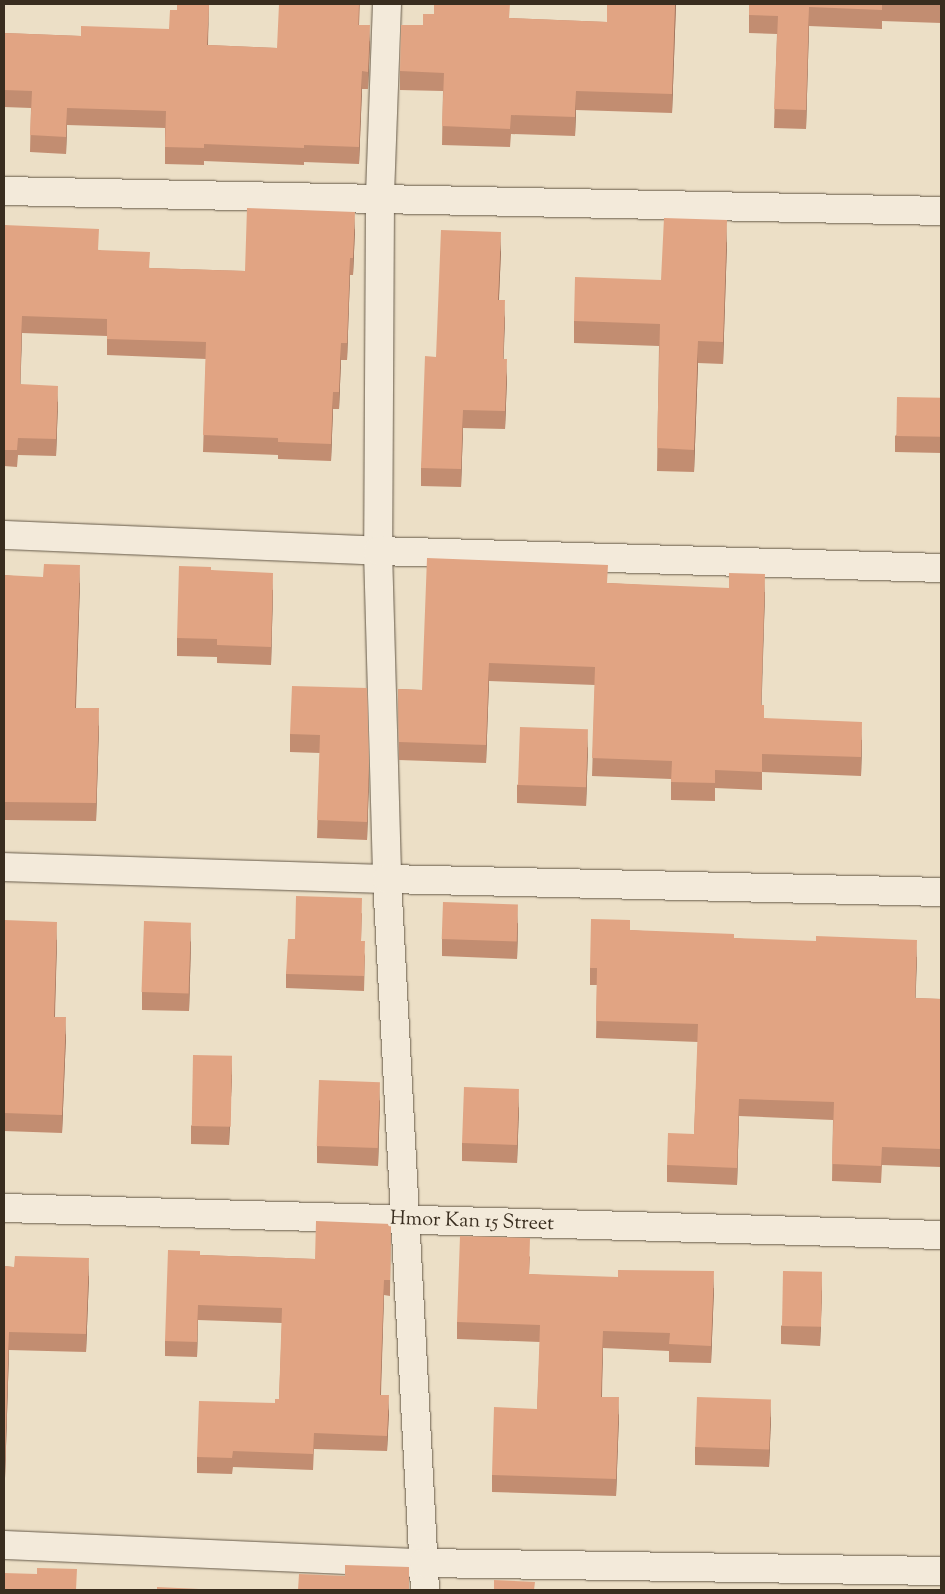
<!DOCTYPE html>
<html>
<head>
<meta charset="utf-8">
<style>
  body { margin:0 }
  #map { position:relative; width:945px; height:1594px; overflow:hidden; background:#ecdfc6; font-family:"Sorts Mill Goudy",serif }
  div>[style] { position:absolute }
  .roads { filter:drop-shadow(0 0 1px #665a49) drop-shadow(0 0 1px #665a49) }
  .street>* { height:28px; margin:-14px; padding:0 14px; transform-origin:14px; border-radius:14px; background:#f3eada }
  .wall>* { inset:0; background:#c28d71 }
  .shaded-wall>* { inset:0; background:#9e735c }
  .building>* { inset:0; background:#e1a483; transform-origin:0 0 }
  span { translate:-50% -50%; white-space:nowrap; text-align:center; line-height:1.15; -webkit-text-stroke:5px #f3eada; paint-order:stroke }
  .street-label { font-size:20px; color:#392d1f }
  .frame { position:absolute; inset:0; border:5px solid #392d1f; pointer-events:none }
</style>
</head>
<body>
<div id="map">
  <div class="roads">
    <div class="street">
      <div style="left:387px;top:4px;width:195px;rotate:92.1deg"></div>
      <div style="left:380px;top:199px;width:352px;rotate:90.3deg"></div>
      <div style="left:378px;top:551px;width:328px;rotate:88.4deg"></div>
      <div style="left:387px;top:879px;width:712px;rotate:86.94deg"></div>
      <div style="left:4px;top:191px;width:937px;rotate:1.22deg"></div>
      <div style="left:4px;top:535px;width:374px;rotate:2.4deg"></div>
      <div style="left:378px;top:551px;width:563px;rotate:1.73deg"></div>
      <div style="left:4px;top:867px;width:383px;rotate:1.8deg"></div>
      <div style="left:387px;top:879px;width:554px;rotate:1.34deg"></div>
      <div style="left:4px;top:1208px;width:937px;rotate:1.65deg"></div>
      <div style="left:4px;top:1545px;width:420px;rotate:2.5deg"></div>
      <div style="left:424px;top:1563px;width:517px;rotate:0.89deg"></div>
    </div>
  </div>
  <div class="wall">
    <div style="clip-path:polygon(177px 4px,209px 4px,208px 45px,277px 48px,360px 4px,359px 25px,370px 42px,368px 89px,362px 89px,359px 164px,304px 162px,304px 165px,204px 161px,204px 165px,165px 164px,165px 128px,67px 125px,66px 154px,30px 152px,31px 108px,4px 107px,4px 33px,81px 36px,169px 29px,177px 10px)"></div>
    <div style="clip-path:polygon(676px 4px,672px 113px,576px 110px,575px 136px,511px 134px,510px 147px,442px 145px,443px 91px,400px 90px,400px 71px,423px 25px,434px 14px,510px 18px,607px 22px)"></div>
    <div style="clip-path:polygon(749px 4px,941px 4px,941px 23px,882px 21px,882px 29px,809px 26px,806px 129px,774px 128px,777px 34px,749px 33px)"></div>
    <div style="clip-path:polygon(4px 225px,99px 250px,150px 268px,245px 271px,355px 229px,353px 275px,350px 275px,347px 360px,341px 360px,339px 409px,333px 409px,331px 461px,278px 459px,278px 455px,203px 452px,206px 359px,107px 355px,107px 336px,22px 333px,20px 384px,58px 402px,56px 456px,18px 455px,17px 467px,4px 466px)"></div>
    <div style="clip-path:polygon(727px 242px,723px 364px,698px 363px,694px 472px,657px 471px,659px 346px,574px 343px,574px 321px,661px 280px)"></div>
    <div style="clip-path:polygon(501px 250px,499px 300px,505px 318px,503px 359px,507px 377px,505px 429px,463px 428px,461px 487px,421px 486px,421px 468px,436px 357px)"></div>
    <div style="clip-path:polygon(941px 398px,941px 453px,895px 452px,895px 436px)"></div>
    <div style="clip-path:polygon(211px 570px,273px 590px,271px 665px,217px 663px,217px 657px,177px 656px,177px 638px)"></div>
    <div style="clip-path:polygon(4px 575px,80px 583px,76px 708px,99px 726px,96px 821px,4px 820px)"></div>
    <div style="clip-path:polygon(608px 583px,765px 592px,761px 705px,764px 718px,862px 740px,861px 776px,762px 772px,762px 790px,715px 788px,715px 801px,671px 800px,671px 779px,592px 776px,595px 685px,489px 681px,486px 763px,399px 760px,398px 689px,422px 690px)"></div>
    <div style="clip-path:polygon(367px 688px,369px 780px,367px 840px,317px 838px,320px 753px,290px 752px,290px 734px)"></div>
    <div style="clip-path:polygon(588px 747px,586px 806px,517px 803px,517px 785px)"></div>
    <div style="clip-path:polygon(362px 913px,361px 941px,365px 956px,364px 991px,286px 988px,286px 974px,295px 939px)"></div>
    <div style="clip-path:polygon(4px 920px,57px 940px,55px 1017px,66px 1035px,62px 1133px,4px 1131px)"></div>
    <div style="clip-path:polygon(518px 923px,517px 959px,442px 956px,442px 939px)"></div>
    <div style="clip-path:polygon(630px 930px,734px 938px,917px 957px,915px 998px,941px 999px,941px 1167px,882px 1165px,881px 1183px,832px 1181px,833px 1120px,739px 1116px,737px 1185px,667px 1182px,667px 1165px,694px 1134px,698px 1042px,596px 1038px,597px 985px,590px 985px,590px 968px)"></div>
    <div style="clip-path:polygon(191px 941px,189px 1011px,142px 1010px,142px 992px)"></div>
    <div style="clip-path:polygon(232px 1074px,229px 1145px,191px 1144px,191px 1126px)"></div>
    <div style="clip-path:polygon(380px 1100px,378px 1166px,317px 1163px,317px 1146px)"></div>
    <div style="clip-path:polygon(519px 1107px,517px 1163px,462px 1161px,462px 1143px)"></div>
    <div style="clip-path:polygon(391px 1224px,390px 1296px,384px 1295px,381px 1395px,389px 1411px,387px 1451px,314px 1449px,313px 1470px,233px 1467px,232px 1474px,197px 1473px,197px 1457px,275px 1403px,279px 1399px,282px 1323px,198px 1320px,197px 1357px,165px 1356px,165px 1341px,200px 1255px,315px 1259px)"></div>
    <div style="clip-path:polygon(530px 1256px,529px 1274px,714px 1288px,711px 1363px,669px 1362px,669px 1351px,603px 1348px,602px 1397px,619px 1415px,616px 1496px,492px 1492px,492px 1475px,537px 1409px,540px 1342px,457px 1339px,457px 1322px)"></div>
    <div style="clip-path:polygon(4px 1266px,89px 1276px,86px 1352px,9px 1350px,5px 1478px,4px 1478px)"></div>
    <div style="clip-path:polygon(822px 1290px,820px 1346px,781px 1344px,781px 1326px)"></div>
    <div style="clip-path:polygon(771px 1417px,769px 1467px,695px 1465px,695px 1447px)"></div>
  </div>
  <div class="shaded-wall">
    <div style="clip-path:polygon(209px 4px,207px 63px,207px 45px)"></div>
    <div style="clip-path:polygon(675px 4px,676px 4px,672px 113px,672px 94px)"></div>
    <div style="clip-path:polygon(809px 7px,809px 26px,806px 129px,806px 110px)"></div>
    <div style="clip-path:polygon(370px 25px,370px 42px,368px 89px,368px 72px)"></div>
    <div style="clip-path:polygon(362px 71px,362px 89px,359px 164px,359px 147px)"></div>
    <div style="clip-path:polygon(576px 91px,576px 110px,575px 136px,575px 117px)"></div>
    <div style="clip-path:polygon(67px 108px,67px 125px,66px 154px,66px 137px)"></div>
    <div style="clip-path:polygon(355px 212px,355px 229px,353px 275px,353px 258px)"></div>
    <div style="clip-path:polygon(727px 220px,727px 242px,723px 364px,723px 342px)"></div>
    <div style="clip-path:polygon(501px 232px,501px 250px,498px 318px,498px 300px)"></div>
    <div style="clip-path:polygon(350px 258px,350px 275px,347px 360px,347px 343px)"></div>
    <div style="clip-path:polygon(505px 300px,505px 318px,503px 377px,503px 359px)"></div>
    <div style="clip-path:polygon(22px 316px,22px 333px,20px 401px,20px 384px)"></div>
    <div style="clip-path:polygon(698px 341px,698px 363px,694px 472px,694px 450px)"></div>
    <div style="clip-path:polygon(341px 343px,341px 360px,339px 409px,339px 392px)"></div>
    <div style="clip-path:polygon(507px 359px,507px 377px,505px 429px,505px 411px)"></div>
    <div style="clip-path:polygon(58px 386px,58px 402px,56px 456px,56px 439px)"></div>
    <div style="clip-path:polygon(333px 392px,333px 409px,331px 461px,331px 444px)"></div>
    <div style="clip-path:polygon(463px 410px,463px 428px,461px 487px,461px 469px)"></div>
    <div style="clip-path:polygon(80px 565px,80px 583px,75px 726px,75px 708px)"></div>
    <div style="clip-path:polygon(273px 573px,273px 590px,271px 665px,271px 647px)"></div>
    <div style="clip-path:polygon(765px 574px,765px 592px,761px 723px,761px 705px)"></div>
    <div style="clip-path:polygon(489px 663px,489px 681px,486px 763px,486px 745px)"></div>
    <div style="clip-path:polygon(99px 708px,99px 726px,96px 821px,96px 803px)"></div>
    <div style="clip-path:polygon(862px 722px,862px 740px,861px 776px,861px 757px)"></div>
    <div style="clip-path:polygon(588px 729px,588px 747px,586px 806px,586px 788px)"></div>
    <div style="clip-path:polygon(369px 763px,369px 780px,367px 840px,367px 822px)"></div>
    <div style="clip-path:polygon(518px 905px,518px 923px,517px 959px,517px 941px)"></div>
    <div style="clip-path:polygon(57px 922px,57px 940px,54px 1035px,54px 1017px)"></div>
    <div style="clip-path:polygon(191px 923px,191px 941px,189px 1011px,189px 994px)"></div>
    <div style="clip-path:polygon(917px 940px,917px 957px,915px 1016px,915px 998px)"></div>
    <div style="clip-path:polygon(66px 1017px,66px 1035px,62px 1133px,62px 1115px)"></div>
    <div style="clip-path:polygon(232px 1056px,232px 1074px,229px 1145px,229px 1127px)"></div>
    <div style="clip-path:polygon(380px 1082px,380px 1100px,378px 1166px,378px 1148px)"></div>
    <div style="clip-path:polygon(519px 1089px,519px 1107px,517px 1163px,517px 1145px)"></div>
    <div style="clip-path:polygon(739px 1099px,739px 1116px,737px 1185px,737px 1168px)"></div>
    <div style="clip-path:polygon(89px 1258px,89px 1276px,86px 1352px,86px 1334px)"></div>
    <div style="clip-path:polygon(714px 1271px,714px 1288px,711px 1363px,711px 1346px)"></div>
    <div style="clip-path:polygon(822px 1272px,822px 1290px,820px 1346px,820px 1328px)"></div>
    <div style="clip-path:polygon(384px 1280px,384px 1295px,380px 1411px,380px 1395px)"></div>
    <div style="clip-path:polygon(198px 1305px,198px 1320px,197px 1357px,197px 1342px)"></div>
    <div style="clip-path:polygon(603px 1331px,603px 1348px,601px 1414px,601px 1397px)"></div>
    <div style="clip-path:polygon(9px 1332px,9px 1350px,5px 1478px,5px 1460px)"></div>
    <div style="clip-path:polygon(389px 1395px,389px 1411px,387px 1451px,387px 1436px)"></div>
    <div style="clip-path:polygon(619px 1397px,619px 1415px,616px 1496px,616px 1479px)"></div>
    <div style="clip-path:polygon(771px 1399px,771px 1417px,769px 1467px,769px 1449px)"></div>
  </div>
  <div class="building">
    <div style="clip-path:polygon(177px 4px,209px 4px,207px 45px,277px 48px,279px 4px,359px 4px,358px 25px,370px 25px,368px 72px,362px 71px,359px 147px,304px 145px,304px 148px,204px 144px,204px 148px,165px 147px,166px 111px,67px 108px,66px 137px,30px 135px,32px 91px,4px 90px,4px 33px,81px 36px,81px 26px,169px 29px,170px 10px,177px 10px)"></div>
    <div style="clip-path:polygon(434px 4px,510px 4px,509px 18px,607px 22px,607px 4px,675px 4px,672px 94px,576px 91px,575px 117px,511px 115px,510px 129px,442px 126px,444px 73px,400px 71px,401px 25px,423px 25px,423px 14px,434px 14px)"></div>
    <div style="clip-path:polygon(749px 4px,882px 4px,882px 10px,809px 7px,806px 110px,774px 109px,778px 16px,749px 15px)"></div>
    <div style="clip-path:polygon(247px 208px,355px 212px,353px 258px,350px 258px,347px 343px,341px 343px,339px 392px,333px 392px,331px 444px,278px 442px,278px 438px,203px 435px,206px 342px,107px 339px,107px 319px,22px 316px,20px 384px,58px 386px,56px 439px,18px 438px,17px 450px,4px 450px,4px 225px,99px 229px,98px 250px,150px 252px,149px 268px,245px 271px)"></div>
    <div style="clip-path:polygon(664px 218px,727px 220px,723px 342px,698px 341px,694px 450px,657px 448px,660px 324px,574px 321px,575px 277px,661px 280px)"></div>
    <div style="clip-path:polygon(441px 230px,501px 232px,498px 300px,505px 300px,503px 359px,507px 359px,505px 411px,463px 410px,461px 469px,421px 468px,425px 356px,436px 357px)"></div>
    <div style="left:897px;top:397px;width:44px;height:39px;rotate:1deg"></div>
    <div style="clip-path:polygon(427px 558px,608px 565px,607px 583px,729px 588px,729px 573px,765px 574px,761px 705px,764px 705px,764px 718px,862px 722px,861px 757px,762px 754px,762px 772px,715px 770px,715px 783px,671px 782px,672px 761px,592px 758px,595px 667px,489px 663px,486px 745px,399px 742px,398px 689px,422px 690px)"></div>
    <div style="clip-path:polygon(44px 564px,80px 565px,75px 708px,99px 708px,96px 803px,4px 802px,4px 575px,43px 577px)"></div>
    <div style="clip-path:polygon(179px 566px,211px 567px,211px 570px,273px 573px,271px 647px,217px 645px,217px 639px,177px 638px)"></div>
    <div style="clip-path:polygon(292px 686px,367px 688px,369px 763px,367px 822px,317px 820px,320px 735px,290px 734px)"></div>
    <div style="left:520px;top:727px;width:68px;height:58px;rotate:2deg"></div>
    <div style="clip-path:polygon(296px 896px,362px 898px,361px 941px,365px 941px,364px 976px,286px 974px,288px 939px,295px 939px)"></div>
    <div style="left:443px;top:902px;width:75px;height:37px;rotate:2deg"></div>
    <div style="clip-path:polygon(591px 919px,630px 920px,630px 930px,734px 934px,734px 938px,816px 941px,816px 936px,917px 940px,915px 998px,941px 999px,941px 1149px,882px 1147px,881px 1166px,832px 1164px,834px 1102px,739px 1099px,737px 1168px,667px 1165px,668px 1133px,694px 1134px,698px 1024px,596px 1021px,597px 968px,590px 968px)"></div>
    <div style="clip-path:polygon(4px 920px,57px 922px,54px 1017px,66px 1017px,62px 1115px,4px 1113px)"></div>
    <div style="left:144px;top:921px;width:47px;height:71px;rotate:2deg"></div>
    <div style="left:193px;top:1055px;width:39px;height:71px;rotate:1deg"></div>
    <div style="left:319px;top:1080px;width:61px;height:66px;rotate:2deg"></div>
    <div style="left:464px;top:1087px;width:55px;height:56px;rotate:2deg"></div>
    <div style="clip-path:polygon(316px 1221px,391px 1224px,390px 1280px,384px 1280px,380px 1395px,389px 1395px,387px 1436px,314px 1433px,313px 1454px,233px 1451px,232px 1458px,197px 1457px,199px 1401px,275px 1403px,275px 1399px,279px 1399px,282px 1308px,198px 1305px,197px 1342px,165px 1341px,168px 1250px,200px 1251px,200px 1255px,315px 1259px)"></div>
    <div style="clip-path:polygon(460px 1236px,530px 1238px,529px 1274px,618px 1277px,618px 1270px,714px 1271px,711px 1346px,669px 1344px,670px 1333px,603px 1331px,601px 1397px,619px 1397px,616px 1479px,492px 1475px,494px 1407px,537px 1409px,540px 1325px,457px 1322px)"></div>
    <div style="clip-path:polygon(15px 1256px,89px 1258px,86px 1334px,9px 1332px,5px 1460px,4px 1460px,4px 1266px,14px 1267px)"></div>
    <div style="left:783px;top:1271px;width:39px;height:55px;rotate:1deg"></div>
    <div style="left:697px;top:1397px;width:74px;height:50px;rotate:2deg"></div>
    <div style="clip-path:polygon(345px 1565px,409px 1567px,409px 1590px,298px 1590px,299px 1574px,345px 1576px)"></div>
    <div style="clip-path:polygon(37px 1568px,77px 1569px,76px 1590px,4px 1590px,4px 1573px,37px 1574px)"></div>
    <div style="clip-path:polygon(494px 1580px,535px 1582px,534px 1590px,494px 1590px)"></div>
    <div style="clip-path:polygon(157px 1587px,220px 1590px,157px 1590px)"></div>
  </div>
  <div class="street-label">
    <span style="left:472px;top:1222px;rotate:2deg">Hmor Kan 15 Street</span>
  </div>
  <div class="frame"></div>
</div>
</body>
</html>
